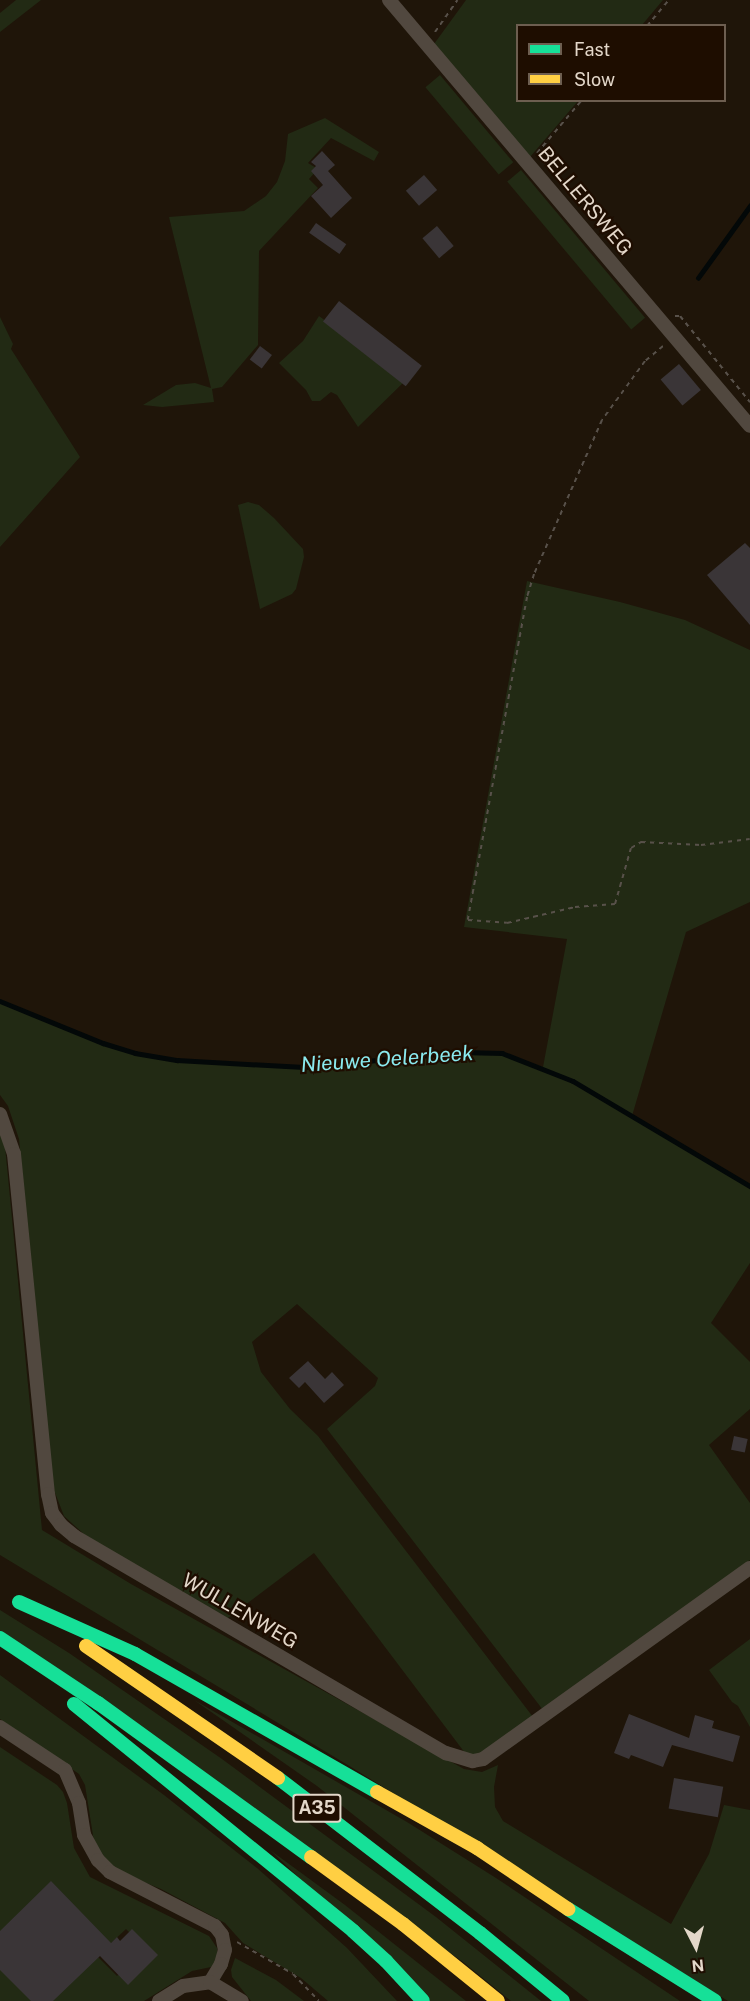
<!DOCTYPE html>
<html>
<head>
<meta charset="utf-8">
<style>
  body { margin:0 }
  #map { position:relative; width:750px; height:2001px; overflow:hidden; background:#1f1509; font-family:"Public Sans",sans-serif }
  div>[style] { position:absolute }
  .green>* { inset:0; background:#222a14; transform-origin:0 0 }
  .stream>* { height:4.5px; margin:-2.25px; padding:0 2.25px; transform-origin:2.25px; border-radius:2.25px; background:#030808 }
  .building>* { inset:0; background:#3a3537; transform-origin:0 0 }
  .path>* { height:2px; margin-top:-1px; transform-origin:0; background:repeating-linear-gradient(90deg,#58514a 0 4.5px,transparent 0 9px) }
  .street>* { height:14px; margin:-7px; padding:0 7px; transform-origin:7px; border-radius:7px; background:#51483f }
  .fast>* { height:14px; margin:-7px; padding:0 7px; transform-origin:7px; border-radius:7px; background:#16e098 }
  .slow>* { height:14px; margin:-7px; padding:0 7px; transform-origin:7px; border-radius:7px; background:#ffcf43 }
  span { translate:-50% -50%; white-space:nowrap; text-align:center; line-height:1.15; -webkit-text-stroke:4.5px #1e0d00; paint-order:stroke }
  .shield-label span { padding:2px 4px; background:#1e0d00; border:2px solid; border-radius:4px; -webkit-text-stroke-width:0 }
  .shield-label { font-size:18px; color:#e3d7c9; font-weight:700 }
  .street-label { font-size:20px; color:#e3d7c9 }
  .water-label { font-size:21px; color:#8ae9ee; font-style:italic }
  .legend { position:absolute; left:516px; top:24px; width:210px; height:78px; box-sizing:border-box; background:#1e0d00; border:2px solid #6d5e50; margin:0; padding:8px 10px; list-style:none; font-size:18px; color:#e3d7c9 }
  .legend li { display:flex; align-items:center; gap:12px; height:30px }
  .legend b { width:30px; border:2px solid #6d5e50 }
  .north { position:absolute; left:666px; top:1917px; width:60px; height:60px; -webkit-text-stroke:4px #1e0d00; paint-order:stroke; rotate:174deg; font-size:16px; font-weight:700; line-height:24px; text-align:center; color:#e3d7c9 }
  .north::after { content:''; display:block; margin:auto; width:21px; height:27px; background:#e3d7c9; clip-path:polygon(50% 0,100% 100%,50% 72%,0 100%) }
</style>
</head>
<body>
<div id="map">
  <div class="green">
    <div style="clip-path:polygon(16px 0,41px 0,0 32px,0 13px)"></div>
    <div style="clip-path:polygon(466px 0,663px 0,642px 25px,518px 26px,518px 100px,578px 101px,530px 157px,434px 44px)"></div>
    <div style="left:440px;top:75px;width:114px;height:19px;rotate:50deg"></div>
    <div style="clip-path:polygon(325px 118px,379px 152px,374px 161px,331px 138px,308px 163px,318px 169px,309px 179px,318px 188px,259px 251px,258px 345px,222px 387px,212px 389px,214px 402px,162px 407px,143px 405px,176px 385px,195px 383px,211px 388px,169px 217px,244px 211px,266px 196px,277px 182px,285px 161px,288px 134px)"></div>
    <div style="left:521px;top:170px;width:193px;height:18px;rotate:50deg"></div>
    <div style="clip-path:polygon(319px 316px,406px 380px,358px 427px,337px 395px,331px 392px,320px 401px,312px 401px,306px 390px,279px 363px,303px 341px)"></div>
    <div style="clip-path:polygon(0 317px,13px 344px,11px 349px,80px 457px,0 547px)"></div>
    <div style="clip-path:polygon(248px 502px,259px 505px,274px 518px,303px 549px,304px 557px,296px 589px,292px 594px,260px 609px,238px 505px)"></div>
    <div style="clip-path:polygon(527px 581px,620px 602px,685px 620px,750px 650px,750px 902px,686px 932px,632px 1116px,750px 1186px,750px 1263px,711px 1323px,750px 1362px,750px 1409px,709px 1445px,750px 1503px,750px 1560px,543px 1710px,327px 1429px,375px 1386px,378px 1378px,297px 1304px,252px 1342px,261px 1372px,290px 1409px,318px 1436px,533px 1717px,476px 1756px,465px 1753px,314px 1553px,224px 1621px,86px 1536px,64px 1516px,52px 1485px,19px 1139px,8px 1106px,0 1095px,0 1001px,103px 1043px,135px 1053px,177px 1060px,304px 1067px,482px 1051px,502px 1053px,543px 1067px,567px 939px,464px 927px)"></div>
    <div style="clip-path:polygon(0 1128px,5px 1146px,42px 1530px,131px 1584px,464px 1769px,482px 1772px,498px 1765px,494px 1787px,495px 1807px,503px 1821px,671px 1924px,709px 1854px,724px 1805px,750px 1810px,750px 2001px,728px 2001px,351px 1767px,0 1555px)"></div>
    <div style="clip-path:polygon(0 1610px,69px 1653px,222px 1759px,436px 1917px,541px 2001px,511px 2001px,463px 1962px,0 1633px)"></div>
    <div style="clip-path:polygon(750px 1639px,750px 1727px,738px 1706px,732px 1702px,709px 1670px)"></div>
    <div style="clip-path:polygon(0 1675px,164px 1795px,257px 1868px,347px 1948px,397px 2001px,328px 2001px,301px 1978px,243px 1943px,225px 1923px,161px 1889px,109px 1868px,95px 1848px,85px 1785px,79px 1774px,0 1719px)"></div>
    <div style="clip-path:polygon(194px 1700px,407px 1822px,496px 1878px,680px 2001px,589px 2001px,317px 1786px)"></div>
    <div style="clip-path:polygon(0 1747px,57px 1785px,63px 1792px,67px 1803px,74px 1848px,90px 1877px,209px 1936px,217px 1948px,218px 1959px,211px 1967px,192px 1971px,144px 2001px,45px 2001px,94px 1953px,117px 1976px,145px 1948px,126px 1929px,109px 1945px,0 1932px)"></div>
    <div style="clip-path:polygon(270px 1850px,345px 1905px,466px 2001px,428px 2001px)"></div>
    <div style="clip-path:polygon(235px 1958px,276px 1980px,304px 2001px,251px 2001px,232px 1977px,231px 1970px)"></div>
    <div style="clip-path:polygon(0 1961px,39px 2001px,0 2001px)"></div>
  </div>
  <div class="stream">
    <div style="left:698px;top:278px;width:89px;rotate:-54.2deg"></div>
    <div style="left:0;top:1001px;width:111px;rotate:22.2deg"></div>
    <div style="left:103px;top:1043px;width:34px;rotate:17deg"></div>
    <div style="left:135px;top:1053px;width:43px;rotate:9.5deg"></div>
    <div style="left:177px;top:1060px;width:127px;rotate:3.2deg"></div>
    <div style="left:304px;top:1067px;width:157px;rotate:-5.5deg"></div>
    <div style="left:460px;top:1052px;width:42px;rotate:1.4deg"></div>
    <div style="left:502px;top:1053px;width:76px;rotate:21.5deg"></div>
    <div style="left:573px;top:1081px;width:206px;rotate:30.7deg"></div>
  </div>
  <div class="building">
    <div style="clip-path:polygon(322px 151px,335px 165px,328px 171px,352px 198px,331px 218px,311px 196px,323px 185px,311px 171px,316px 166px,311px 162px)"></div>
    <div style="left:424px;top:175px;width:20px;height:24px;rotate:49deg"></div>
    <div style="left:316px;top:223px;width:37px;height:12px;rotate:35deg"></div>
    <div style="left:437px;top:226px;width:26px;height:19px;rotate:50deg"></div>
    <div style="left:339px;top:301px;width:105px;height:26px;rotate:38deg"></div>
    <div style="left:260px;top:346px;width:15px;height:17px;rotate:37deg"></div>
    <div style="left:679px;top:364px;width:34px;height:24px;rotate:50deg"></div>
    <div style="clip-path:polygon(745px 543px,750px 548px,750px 625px,707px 575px)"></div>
    <div style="clip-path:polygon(308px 1361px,325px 1379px,332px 1372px,344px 1385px,324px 1403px,305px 1382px,299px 1388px,289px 1378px)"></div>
    <div style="left:734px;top:1436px;width:14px;height:14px;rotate:12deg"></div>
    <div style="clip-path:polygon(629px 1714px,689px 1738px,695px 1715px,714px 1721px,712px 1728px,740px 1736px,733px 1762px,672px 1745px,663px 1767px,631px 1755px,629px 1759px,614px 1753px)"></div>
    <div style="left:674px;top:1778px;width:50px;height:31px;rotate:10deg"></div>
    <div style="clip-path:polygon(51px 1881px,111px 1943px,117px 1937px,120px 1941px,132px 1929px,158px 1955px,128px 1985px,100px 1956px,53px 2001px,31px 2001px,0 1970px,0 1931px)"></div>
  </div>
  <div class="path">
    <div style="left:647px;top:26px;width:34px;rotate:-50deg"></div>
    <div style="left:435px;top:32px;width:39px;rotate:-55deg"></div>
    <div style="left:537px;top:153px;width:70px;rotate:-49.7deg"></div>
    <div style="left:675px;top:316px;width:5px"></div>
    <div style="left:680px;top:316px;width:111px;rotate:50.9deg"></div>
    <div style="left:663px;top:346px;width:23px;rotate:140deg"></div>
    <div style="left:645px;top:361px;width:73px;rotate:126.1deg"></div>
    <div style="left:602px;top:420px;width:168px;rotate:113.8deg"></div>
    <div style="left:534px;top:574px;width:24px;rotate:107deg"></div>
    <div style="left:527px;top:597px;width:328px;rotate:100.4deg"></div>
    <div style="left:468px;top:920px;width:39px;rotate:4deg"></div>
    <div style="left:507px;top:923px;width:70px;rotate:-13.2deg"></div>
    <div style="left:575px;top:907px;width:40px;rotate:-4.3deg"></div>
    <div style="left:615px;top:904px;width:58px;rotate:-74.1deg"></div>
    <div style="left:631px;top:848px;width:12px;rotate:-31deg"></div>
    <div style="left:641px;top:842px;width:60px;rotate:2.9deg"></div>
    <div style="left:701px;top:845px;width:49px;rotate:-7deg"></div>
    <div style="left:237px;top:1942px;width:64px;rotate:29.7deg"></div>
    <div style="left:293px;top:1974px;width:37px;rotate:46deg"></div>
  </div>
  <div class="street">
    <div style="left:389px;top:0;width:558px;rotate:49.72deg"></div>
    <div style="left:0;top:1114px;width:42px;rotate:70.7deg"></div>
    <div style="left:14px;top:1154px;width:342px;rotate:84.3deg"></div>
    <div style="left:48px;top:1494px;width:19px;rotate:78deg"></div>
    <div style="left:52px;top:1513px;width:15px;rotate:53deg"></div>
    <div style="left:61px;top:1525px;width:17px;rotate:40deg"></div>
    <div style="left:74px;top:1536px;width:431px;rotate:30.3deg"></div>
    <div style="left:446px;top:1753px;width:28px;rotate:17deg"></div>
    <div style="left:473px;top:1761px;width:10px;rotate:-11deg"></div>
    <div style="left:483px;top:1759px;width:328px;rotate:-35.6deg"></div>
    <div style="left:0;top:1727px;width:78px;rotate:33.5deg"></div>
    <div style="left:65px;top:1770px;width:36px;rotate:67deg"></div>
    <div style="left:79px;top:1803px;width:32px;rotate:81deg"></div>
    <div style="left:84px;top:1835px;width:29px;rotate:61deg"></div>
    <div style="left:98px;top:1860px;width:17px;rotate:45deg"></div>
    <div style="left:110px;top:1872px;width:118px;rotate:27.2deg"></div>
    <div style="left:215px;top:1926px;width:11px;rotate:52deg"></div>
    <div style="left:222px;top:1935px;width:15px;rotate:79deg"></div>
    <div style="left:225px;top:1950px;width:15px;rotate:106deg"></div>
    <div style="left:221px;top:1964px;width:21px;rotate:121deg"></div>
    <div style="left:159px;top:2001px;width:28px;rotate:-32deg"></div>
    <div style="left:183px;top:1986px;width:27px;rotate:-8deg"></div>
    <div style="left:210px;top:1982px;width:37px;rotate:31deg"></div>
  </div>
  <div class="fast">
    <div style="left:19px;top:1602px;width:127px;rotate:24.1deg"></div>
    <div style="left:135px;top:1654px;width:279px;rotate:29.7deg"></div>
    <div style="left:0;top:1638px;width:118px;rotate:33.6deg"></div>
    <div style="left:98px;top:1703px;width:263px;rotate:35.9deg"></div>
    <div style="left:74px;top:1704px;width:360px;rotate:39.1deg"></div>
    <div style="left:353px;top:1931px;width:45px;rotate:42.3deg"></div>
    <div style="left:386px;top:1961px;width:54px;rotate:47.2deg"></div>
    <div style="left:278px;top:1778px;width:255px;rotate:37.5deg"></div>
    <div style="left:480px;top:1933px;width:107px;rotate:39.3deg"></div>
    <div style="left:568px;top:1909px;width:173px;rotate:32deg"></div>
  </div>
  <div class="slow">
    <div style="left:86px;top:1646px;width:233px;rotate:34.5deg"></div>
    <div style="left:377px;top:1792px;width:115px;rotate:29.2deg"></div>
    <div style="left:477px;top:1848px;width:110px;rotate:33.8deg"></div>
    <div style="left:311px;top:1857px;width:114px;rotate:36.1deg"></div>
    <div style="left:403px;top:1924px;width:122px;rotate:39deg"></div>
  </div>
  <div class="shield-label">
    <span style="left:317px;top:1808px">A35</span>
  </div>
  <div class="street-label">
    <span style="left:585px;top:201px;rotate:50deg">BELLERSWEG</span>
    <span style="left:240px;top:1611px;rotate:30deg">WULLENWEG</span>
  </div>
  <div class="water-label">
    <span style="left:387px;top:1059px;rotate:-4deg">Nieuwe Oelerbeek</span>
  </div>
  <ul class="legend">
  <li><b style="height:8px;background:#16e098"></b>Fast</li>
  <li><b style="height:8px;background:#ffcf43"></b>Slow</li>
  </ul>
  <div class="north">N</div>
</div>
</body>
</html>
